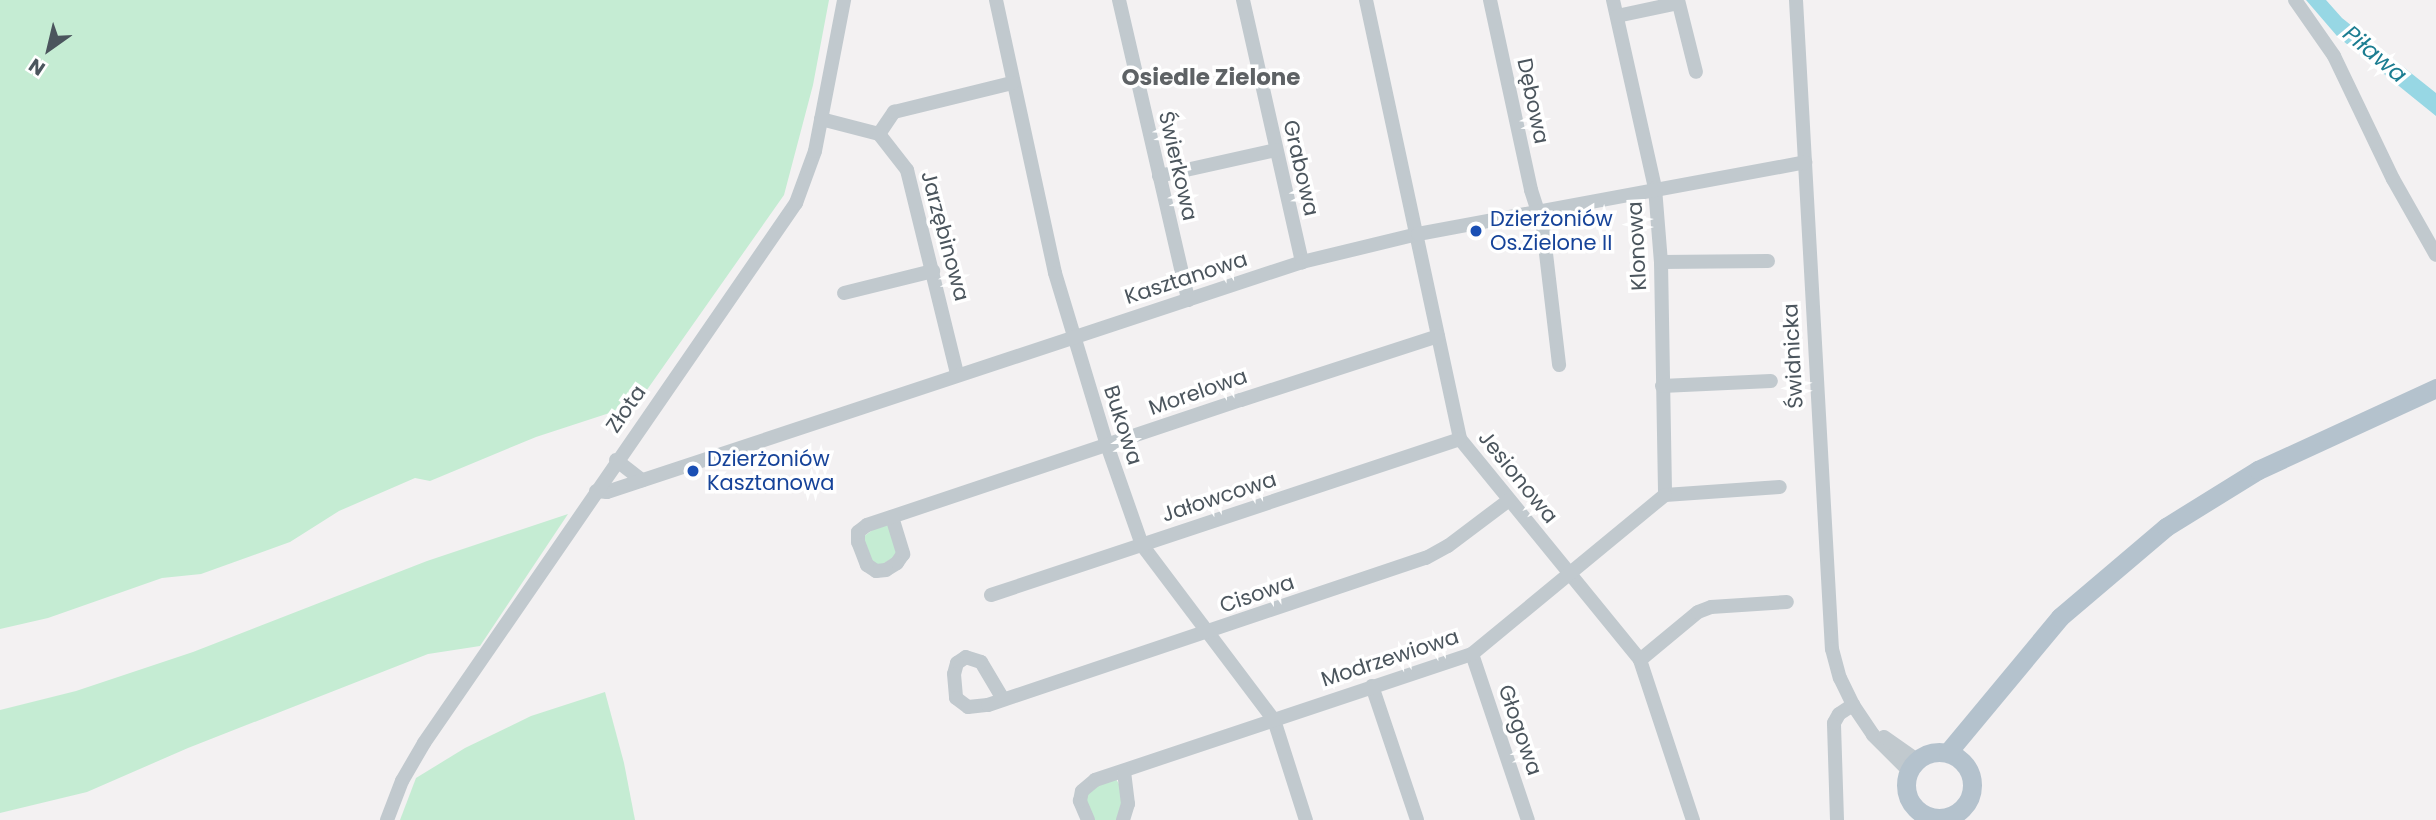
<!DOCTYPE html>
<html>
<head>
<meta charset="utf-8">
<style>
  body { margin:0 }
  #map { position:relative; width:2436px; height:820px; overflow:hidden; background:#f3f1f2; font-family:Poppins,sans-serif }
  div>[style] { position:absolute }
  .green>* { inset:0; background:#c5ecd3 }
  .water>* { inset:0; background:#97d7e4 }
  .minor>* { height:14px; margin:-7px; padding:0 7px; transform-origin:7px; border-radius:7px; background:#c1c9ce }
  .major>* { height:19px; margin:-9.5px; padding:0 9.5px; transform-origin:9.5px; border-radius:9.5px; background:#b4c2cd }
  .major>.ring { margin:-9.5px; padding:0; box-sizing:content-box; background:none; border:19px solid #b4c2cd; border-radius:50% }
  .dots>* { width:19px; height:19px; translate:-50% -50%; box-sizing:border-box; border:4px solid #fff; border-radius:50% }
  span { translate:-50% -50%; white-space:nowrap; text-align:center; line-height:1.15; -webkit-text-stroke:7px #fff; paint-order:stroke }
  .street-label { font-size:21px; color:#4b555d }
  .transit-label { font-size:21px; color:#164399 }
  .left { translate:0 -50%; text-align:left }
  .water-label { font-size:23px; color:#1b7d91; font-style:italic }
  .neighbourhood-label { font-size:23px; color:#5e6265; font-weight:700 }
  .north { position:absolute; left:14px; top:14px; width:70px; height:70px; -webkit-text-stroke:5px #fff; paint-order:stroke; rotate:214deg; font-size:19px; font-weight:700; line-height:28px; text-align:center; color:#4b555d }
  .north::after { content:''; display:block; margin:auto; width:24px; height:32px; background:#4b555d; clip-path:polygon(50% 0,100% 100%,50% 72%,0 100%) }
</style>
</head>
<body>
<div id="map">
  <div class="green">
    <div style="clip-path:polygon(0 0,829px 0,813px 85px,784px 195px,637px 404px,536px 437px,430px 481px,415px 478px,339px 511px,290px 542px,201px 574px,162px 578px,48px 618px,0 629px)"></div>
    <div style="clip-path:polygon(568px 514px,480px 646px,428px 654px,188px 748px,87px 792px,0 813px,0 710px,76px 691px,193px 652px,427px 561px)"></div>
    <div style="clip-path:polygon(882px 523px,890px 526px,898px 555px,879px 566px,872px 562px,863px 537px)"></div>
    <div style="clip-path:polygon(605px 692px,624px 763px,635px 820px,400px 820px,416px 778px,465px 748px,531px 716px)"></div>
    <div style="clip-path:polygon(1116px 779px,1125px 794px,1117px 820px,1095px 820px,1085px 800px,1090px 788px)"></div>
  </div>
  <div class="water">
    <div style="clip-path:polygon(2306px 0,2326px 0,2342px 18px,2436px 93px,2436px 116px,2337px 36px)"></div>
  </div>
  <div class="minor">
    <div style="left:996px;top:0;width:279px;rotate:77.8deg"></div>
    <div style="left:1055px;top:273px;width:180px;rotate:73.2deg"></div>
    <div style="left:1107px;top:445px;width:106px;rotate:70.7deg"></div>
    <div style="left:1142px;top:545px;width:219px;rotate:53deg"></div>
    <div style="left:1274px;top:720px;width:105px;rotate:72.3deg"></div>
    <div style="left:1119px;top:0;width:308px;rotate:77deg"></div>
    <div style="left:1243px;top:0;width:269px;rotate:77.3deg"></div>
    <div style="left:1366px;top:0;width:449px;rotate:77.9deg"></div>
    <div style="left:1460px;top:439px;width:285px;rotate:50.8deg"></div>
    <div style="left:1640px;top:660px;width:169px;rotate:71.7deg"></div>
    <div style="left:1490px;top:0;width:194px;rotate:77.8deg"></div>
    <div style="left:1531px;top:190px;width:40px;rotate:72deg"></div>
    <div style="left:1543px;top:228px;width:138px;rotate:83.3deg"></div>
    <div style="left:1613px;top:0;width:193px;rotate:77.4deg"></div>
    <div style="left:1655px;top:188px;width:74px;rotate:85.4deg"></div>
    <div style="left:1661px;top:262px;width:233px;rotate:89deg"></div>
    <div style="left:1678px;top:0;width:74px;rotate:76deg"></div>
    <div style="left:1796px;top:0;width:650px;rotate:86.83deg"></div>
    <div style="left:1832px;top:649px;width:30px;rotate:75deg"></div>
    <div style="left:1840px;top:678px;width:30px;rotate:64deg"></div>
    <div style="left:1853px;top:705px;width:36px;rotate:56deg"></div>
    <div style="left:1873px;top:735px;width:51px;rotate:45deg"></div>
    <div style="left:2295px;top:0;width:68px;rotate:55.1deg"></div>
    <div style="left:2334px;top:56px;width:136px;rotate:64.4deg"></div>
    <div style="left:2393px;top:179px;width:87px;rotate:60.5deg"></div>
    <div style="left:1617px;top:16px;width:62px;rotate:-12deg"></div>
    <div style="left:821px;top:119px;width:60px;rotate:14.5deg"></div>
    <div style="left:879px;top:134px;width:46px;rotate:52.1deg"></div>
    <div style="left:907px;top:170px;width:210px;rotate:76.2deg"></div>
    <div style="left:879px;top:134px;width:27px;rotate:-56deg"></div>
    <div style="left:894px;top:112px;width:122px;rotate:-13.8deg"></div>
    <div style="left:1159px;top:176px;width:120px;rotate:-12.5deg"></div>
    <div style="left:1661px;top:262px;width:107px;rotate:-0.5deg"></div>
    <div style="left:844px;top:293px;width:92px;rotate:-13.9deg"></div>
    <div style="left:1662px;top:386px;width:109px;rotate:-2.6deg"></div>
    <div style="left:616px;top:460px;width:33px;rotate:38deg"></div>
    <div style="left:596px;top:491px;width:11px;rotate:5deg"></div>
    <div style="left:607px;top:492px;width:732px;rotate:-18.31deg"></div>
    <div style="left:1302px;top:262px;width:119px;rotate:-13.6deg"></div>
    <div style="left:1418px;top:234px;width:394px;rotate:-10.5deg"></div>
    <div style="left:1665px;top:495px;width:115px;rotate:-4deg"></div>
    <div style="left:892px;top:517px;width:39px;rotate:73deg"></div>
    <div style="left:903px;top:554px;width:11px;rotate:124deg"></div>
    <div style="left:897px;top:563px;width:13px;rotate:148deg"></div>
    <div style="left:886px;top:570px;width:10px;rotate:174deg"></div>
    <div style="left:876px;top:571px;width:11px;rotate:-146deg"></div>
    <div style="left:867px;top:565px;width:25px;rotate:-111deg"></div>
    <div style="left:858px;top:542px;width:10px;rotate:-90deg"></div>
    <div style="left:858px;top:532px;width:11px;rotate:-38deg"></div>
    <div style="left:867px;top:525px;width:394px;rotate:-18.5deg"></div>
    <div style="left:1241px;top:400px;width:207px;rotate:-18deg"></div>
    <div style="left:991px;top:595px;width:494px;rotate:-18.4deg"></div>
    <div style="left:1472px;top:654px;width:175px;rotate:71.4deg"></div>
    <div style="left:1640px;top:660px;width:75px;rotate:-39.6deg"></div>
    <div style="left:1698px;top:612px;width:14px;rotate:-21deg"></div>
    <div style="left:1711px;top:607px;width:76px;rotate:-3.8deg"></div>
    <div style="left:1372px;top:686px;width:141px;rotate:71.4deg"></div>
    <div style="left:1003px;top:699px;width:43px;rotate:-120.7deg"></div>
    <div style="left:981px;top:662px;width:16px;rotate:-162deg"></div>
    <div style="left:966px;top:657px;width:11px;rotate:146deg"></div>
    <div style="left:957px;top:663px;width:11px;rotate:105deg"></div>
    <div style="left:954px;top:674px;width:24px;rotate:85deg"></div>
    <div style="left:956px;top:698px;width:15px;rotate:37deg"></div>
    <div style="left:968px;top:707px;width:20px;rotate:-6deg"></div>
    <div style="left:988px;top:705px;width:462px;rotate:-18.6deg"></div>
    <div style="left:1426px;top:558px;width:25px;rotate:-29deg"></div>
    <div style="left:1448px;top:546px;width:76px;rotate:-37deg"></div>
    <div style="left:1884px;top:737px;width:40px;rotate:34.9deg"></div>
    <div style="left:387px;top:820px;width:42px;rotate:-69deg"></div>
    <div style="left:402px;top:781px;width:44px;rotate:-59.9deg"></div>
    <div style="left:424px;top:743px;width:656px;rotate:-55.44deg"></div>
    <div style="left:796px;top:203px;width:55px;rotate:-69.9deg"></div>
    <div style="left:815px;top:151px;width:154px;rotate:-79.1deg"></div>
    <div style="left:1088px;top:820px;width:21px;rotate:-113deg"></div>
    <div style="left:1080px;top:801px;width:10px;rotate:-79deg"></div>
    <div style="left:1082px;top:791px;width:17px;rotate:-40deg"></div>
    <div style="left:1095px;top:780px;width:397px;rotate:-18.5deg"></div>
    <div style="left:1472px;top:654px;width:250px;rotate:-39.5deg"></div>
    <div style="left:1123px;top:820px;width:17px;rotate:-73deg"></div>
    <div style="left:1128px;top:804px;width:33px;rotate:-97deg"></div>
    <div style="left:1837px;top:820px;width:97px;rotate:-91.8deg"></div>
    <div style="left:1834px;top:723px;width:10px;rotate:-61deg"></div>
    <div style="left:1839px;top:714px;width:17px;rotate:-33deg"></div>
  </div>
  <div class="major">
    <div class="ring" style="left:1906px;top:752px;width:47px;height:47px"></div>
    <div style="left:1948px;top:752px;width:175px;rotate:-50.3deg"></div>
    <div style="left:2060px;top:617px;width:139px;rotate:-40.3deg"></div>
    <div style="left:2166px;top:527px;width:108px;rotate:-31.8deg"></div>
    <div style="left:2258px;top:470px;width:196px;rotate:-24.7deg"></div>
  </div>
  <div class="dots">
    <div style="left:1476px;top:231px;background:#1a4fb4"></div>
    <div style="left:693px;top:471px;background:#1a4fb4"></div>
  </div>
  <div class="street-label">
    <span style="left:1533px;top:101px;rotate:78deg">Dębowa</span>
    <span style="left:1178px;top:166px;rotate:77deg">Świerkowa</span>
    <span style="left:1301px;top:168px;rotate:77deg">Grabowa</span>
    <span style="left:945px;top:236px;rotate:75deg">Jarzębinowa</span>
    <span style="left:1637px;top:246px;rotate:-93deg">Klonowa</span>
    <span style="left:1186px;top:278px;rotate:-18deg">Kasztanowa</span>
    <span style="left:1793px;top:356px;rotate:-93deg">Świdnicka</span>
    <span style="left:1198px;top:392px;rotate:-19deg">Morelowa</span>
    <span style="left:626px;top:409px;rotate:-55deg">Złota</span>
    <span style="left:1123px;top:425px;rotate:72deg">Bukowa</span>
    <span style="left:1518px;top:477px;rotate:51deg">Jesionowa</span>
    <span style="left:1219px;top:497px;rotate:-18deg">Jałowcowa</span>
    <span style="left:1257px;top:594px;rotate:-19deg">Cisowa</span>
    <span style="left:1390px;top:658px;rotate:-18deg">Modrzewiowa</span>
    <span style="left:1520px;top:730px;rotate:71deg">Głogowa</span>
  </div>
  <div class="transit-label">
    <span class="left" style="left:1490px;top:231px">Dzierżoniów<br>Os.Zielone II</span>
    <span class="left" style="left:707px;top:471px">Dzierżoniów<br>Kasztanowa</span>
  </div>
  <div class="water-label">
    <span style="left:2375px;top:54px;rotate:40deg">Piława</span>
  </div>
  <div class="neighbourhood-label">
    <span style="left:1211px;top:77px">Osiedle Zielone</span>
  </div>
  <div class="north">N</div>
</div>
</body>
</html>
